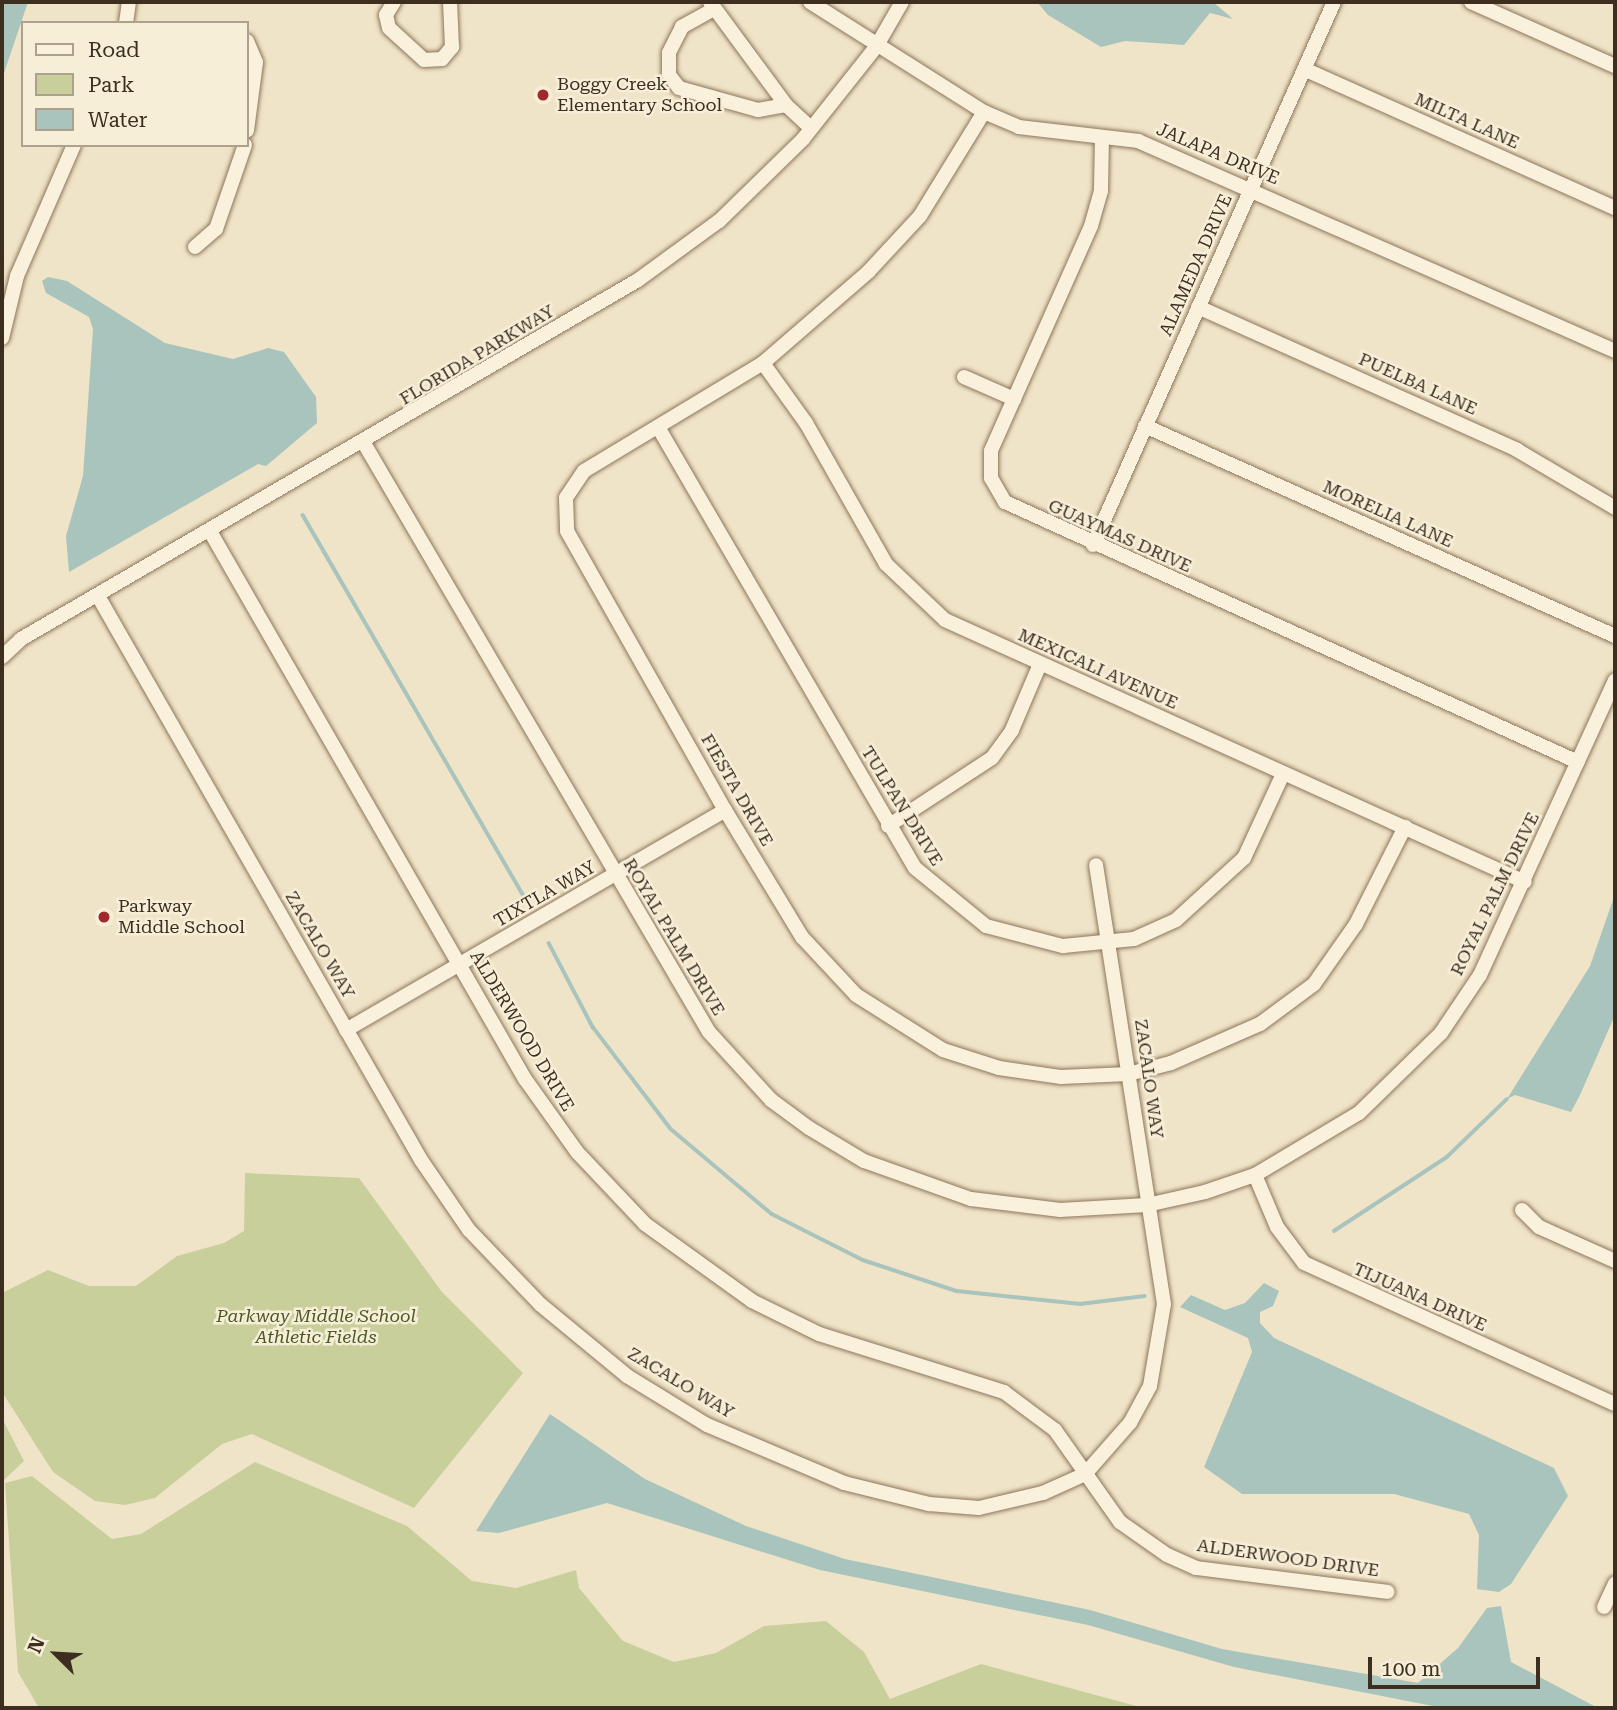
<!DOCTYPE html>
<html>
<head>
<meta charset="utf-8">
<style>
  body { margin:0 }
  #map { position:relative; width:1617px; height:1710px; overflow:hidden; background:#f0e4c8; font-family:"Roboto Serif",serif }
  div>[style] { position:absolute }
  .green>* { inset:0; background:#c9cf9b }
  .water>* { inset:0; background:#a9c4bc }
  .stream>* { height:3.5px; margin:-1.75px; padding:0 1.75px; transform-origin:1.75px; border-radius:1.75px; background:#a9c4bc }
  .roads { filter:drop-shadow(0 0 2px #8d765c) drop-shadow(0 0 2px #8d765c) }
  .minor>* { height:14px; margin:-7px; padding:0 7px; transform-origin:7px; border-radius:7px; background:#faf1dc }
  .dots>* { width:19px; height:19px; translate:-50% -50%; box-sizing:border-box; border:4px solid #f7eed8; border-radius:50% }
  span { translate:-50% -50%; white-space:nowrap; text-align:center; line-height:1.15; -webkit-text-stroke:5px #f7eed8; paint-order:stroke }
  .poi-label { font-size:18px; color:#3d2e20 }
  .left { translate:0 -50%; text-align:left }
  .street-label { font-size:18px; color:#3d2e20 }
  .park-label { font-size:18px; color:#4d5a26; font-style:italic }
  .frame { position:absolute; inset:0; border:4px solid #3d2e20; pointer-events:none }
  .legend { position:absolute; left:21px; top:21px; width:228px; height:126px; box-sizing:border-box; background:#f7eed8; border:2px solid #ada18e; margin:0; padding:9px 12px; list-style:none; font-size:21px; color:#3d2e20 }
  .legend li { display:flex; align-items:center; gap:14px; height:35px }
  .legend b { width:35px; border:2px solid #ada18e }
  .north { position:absolute; left:21px; top:1619px; width:70px; height:70px; -webkit-text-stroke:5px #f7eed8; paint-order:stroke; rotate:294deg; font-size:19px; font-weight:700; line-height:28px; text-align:center; color:#3d2e20 }
  .north::after { content:''; display:block; margin:auto; width:24px; height:32px; background:#3d2e20; clip-path:polygon(50% 0,100% 100%,50% 72%,0 100%) }
  .scale { position:absolute; left:1368px; top:1657px; width:172px; height:32px; box-sizing:border-box; border:4px solid #3d2e20; border-top:0; padding-left:9px; font-size:21px; line-height:24px; white-space:nowrap; color:#3d2e20; -webkit-text-stroke:5px #f7eed8; paint-order:stroke }
</style>
</head>
<body>
<div id="map">
  <div class="green">
    <div style="clip-path:polygon(245px 1173px,359px 1178px,442px 1292px,523px 1373px,414px 1508px,252px 1434px,222px 1444px,155px 1498px,125px 1505px,95px 1501px,53px 1472px,2px 1392px,2px 1293px,48px 1270px,89px 1286px,136px 1286px,177px 1256px,224px 1243px,244px 1231px)"></div>
    <div style="clip-path:polygon(2px 1418px,24px 1461px,2px 1482px)"></div>
    <div style="clip-path:polygon(255px 1462px,407px 1526px,472px 1581px,516px 1588px,576px 1570px,579px 1588px,623px 1641px,674px 1662px,716px 1653px,764px 1626px,826px 1621px,864px 1652px,890px 1699px,981px 1664px,1144px 1708px,39px 1708px,18px 1672px,5px 1483px,32px 1476px,112px 1539px,141px 1534px)"></div>
  </div>
  <div class="water">
    <div style="clip-path:polygon(2px 2px,28px 2px,2px 79px)"></div>
    <div style="clip-path:polygon(1037px 2px,1213px 2px,1233px 19px,1210px 13px,1184px 45px,1125px 41px,1101px 47px,1048px 15px)"></div>
    <div style="clip-path:polygon(48px 277px,67px 281px,165px 343px,233px 359px,268px 348px,284px 352px,316px 397px,317px 423px,266px 466px,258px 464px,69px 572px,66px 536px,83px 476px,93px 329px,89px 317px,46px 293px,42px 281px)"></div>
    <div style="clip-path:polygon(1615px 894px,1615px 1015px,1580px 1095px,1571px 1112px,1515px 1095px,1507px 1099px,1590px 966px)"></div>
    <div style="clip-path:polygon(1264px 1283px,1279px 1291px,1273px 1306px,1260px 1312px,1260px 1323px,1274px 1338px,1554px 1468px,1568px 1496px,1511px 1584px,1499px 1592px,1477px 1589px,1479px 1535px,1469px 1514px,1394px 1494px,1242px 1494px,1204px 1467px,1252px 1352px,1248px 1338px,1180px 1307px,1191px 1295px,1225px 1310px,1245px 1303px)"></div>
    <div style="clip-path:polygon(550px 1414px,645px 1479px,746px 1526px,845px 1559px,1090px 1610px,1222px 1649px,1418px 1683px,1458px 1648px,1487px 1608px,1501px 1606px,1511px 1662px,1598px 1708px,1443px 1708px,1234px 1667px,1088px 1625px,820px 1570px,607px 1503px,499px 1533px,476px 1531px)"></div>
  </div>
  <div class="stream">
    <div style="left:303px;top:515px;width:443px;rotate:59.9deg"></div>
    <div style="left:549px;top:943px;width:95px;rotate:62.4deg"></div>
    <div style="left:593px;top:1027px;width:128px;rotate:52.6deg"></div>
    <div style="left:671px;top:1129px;width:132px;rotate:40.1deg"></div>
    <div style="left:772px;top:1214px;width:102px;rotate:26.8deg"></div>
    <div style="left:863px;top:1260px;width:99px;rotate:18.3deg"></div>
    <div style="left:957px;top:1291px;width:124px;rotate:6deg"></div>
    <div style="left:1080px;top:1304px;width:65px;rotate:-7deg"></div>
    <div style="left:1334px;top:1231px;width:135px;rotate:-33.2deg"></div>
    <div style="left:1447px;top:1157px;width:83px;rotate:-44deg"></div>
  </div>
  <div class="roads">
    <div class="minor">
      <div style="left:394px;top:2px;width:15px;rotate:122deg"></div>
      <div style="left:386px;top:15px;width:13px;rotate:77deg"></div>
      <div style="left:389px;top:28px;width:47px;rotate:42.4deg"></div>
      <div style="left:424px;top:60px;width:18px;rotate:-3deg"></div>
      <div style="left:442px;top:59px;width:16px;rotate:-50deg"></div>
      <div style="left:452px;top:47px;width:45px;rotate:-92.5deg"></div>
      <div style="left:710px;top:2px;width:128px;rotate:53.6deg"></div>
      <div style="left:786px;top:105px;width:34px;rotate:43deg"></div>
      <div style="left:810px;top:2px;width:206px;rotate:32.3deg"></div>
      <div style="left:984px;top:112px;width:38px;rotate:23deg"></div>
      <div style="left:1019px;top:127px;width:120px;rotate:6.7deg"></div>
      <div style="left:1138px;top:141px;width:521px;rotate:23.76deg"></div>
      <div style="left:1471px;top:2px;width:158px;rotate:24deg"></div>
      <div style="left:714px;top:9px;width:37px;rotate:151deg"></div>
      <div style="left:682px;top:27px;width:29px;rotate:117deg"></div>
      <div style="left:669px;top:53px;width:22px;rotate:90deg"></div>
      <div style="left:669px;top:75px;width:16px;rotate:52deg"></div>
      <div style="left:679px;top:88px;width:82px;rotate:15.6deg"></div>
      <div style="left:758px;top:110px;width:28px;rotate:-10deg"></div>
      <div style="left:126px;top:23px;width:21px;rotate:-82deg"></div>
      <div style="left:247px;top:41px;width:23px;rotate:67deg"></div>
      <div style="left:256px;top:62px;width:69px;rotate:97.5deg"></div>
      <div style="left:1304px;top:69px;width:341px;rotate:24.1deg"></div>
      <div style="left:984px;top:112px;width:122px;rotate:121.6deg"></div>
      <div style="left:920px;top:216px;width:76px;rotate:132.9deg"></div>
      <div style="left:868px;top:272px;width:139px;rotate:139.1deg"></div>
      <div style="left:763px;top:363px;width:209px;rotate:148.9deg"></div>
      <div style="left:584px;top:471px;width:32px;rotate:124deg"></div>
      <div style="left:566px;top:498px;width:33px;rotate:88deg"></div>
      <div style="left:567px;top:531px;width:321px;rotate:60.5deg"></div>
      <div style="left:725px;top:810px;width:149px;rotate:58.8deg"></div>
      <div style="left:802px;top:937px;width:79px;rotate:47deg"></div>
      <div style="left:856px;top:995px;width:103px;rotate:32.3deg"></div>
      <div style="left:943px;top:1050px;width:59px;rotate:17.8deg"></div>
      <div style="left:999px;top:1068px;width:63px;rotate:8.3deg"></div>
      <div style="left:1061px;top:1077px;width:67px;rotate:-2.6deg"></div>
      <div style="left:1128px;top:1074px;width:44px;rotate:-14.3deg"></div>
      <div style="left:1171px;top:1063px;width:97px;rotate:-23.7deg"></div>
      <div style="left:1260px;top:1024px;width:67px;rotate:-36.5deg"></div>
      <div style="left:1314px;top:984px;width:73px;rotate:-55deg"></div>
      <div style="left:1356px;top:924px;width:109px;rotate:-63.2deg"></div>
      <div style="left:1102px;top:137px;width:54px;rotate:91.1deg"></div>
      <div style="left:1101px;top:191px;width:36px;rotate:106deg"></div>
      <div style="left:1091px;top:226px;width:246px;rotate:114deg"></div>
      <div style="left:991px;top:451px;width:27px;rotate:90deg"></div>
      <div style="left:991px;top:478px;width:28px;rotate:60deg"></div>
      <div style="left:1005px;top:502px;width:629px;rotate:24.41deg"></div>
      <div style="left:195px;top:247px;width:28px;rotate:-41deg"></div>
      <div style="left:216px;top:229px;width:89px;rotate:-71deg"></div>
      <div style="left:1198px;top:307px;width:350px;rotate:24.1deg"></div>
      <div style="left:1517px;top:450px;width:114px;rotate:30.6deg"></div>
      <div style="left:2px;top:338px;width:64px;rotate:-76.4deg"></div>
      <div style="left:17px;top:276px;width:143px;rotate:-66.5deg"></div>
      <div style="left:763px;top:363px;width:74px;rotate:54.4deg"></div>
      <div style="left:806px;top:423px;width:162px;rotate:60.4deg"></div>
      <div style="left:886px;top:564px;width:81px;rotate:43.5deg"></div>
      <div style="left:945px;top:620px;width:636px;rotate:24.31deg"></div>
      <div style="left:964px;top:377px;width:55px;rotate:23.7deg"></div>
      <div style="left:1145px;top:426px;width:515px;rotate:24.08deg"></div>
      <div style="left:658px;top:427px;width:510px;rotate:59.77deg"></div>
      <div style="left:915px;top:868px;width:92px;rotate:39.2deg"></div>
      <div style="left:986px;top:926px;width:80px;rotate:14.6deg"></div>
      <div style="left:1063px;top:946px;width:71px;rotate:-5.6deg"></div>
      <div style="left:1134px;top:939px;width:46px;rotate:-24.3deg"></div>
      <div style="left:1176px;top:920px;width:92px;rotate:-42.4deg"></div>
      <div style="left:1244px;top:858px;width:93px;rotate:-65.1deg"></div>
      <div style="left:365px;top:445px;width:680px;rotate:59.63deg"></div>
      <div style="left:709px;top:1032px;width:92px;rotate:47.6deg"></div>
      <div style="left:771px;top:1100px;width:47px;rotate:36.4deg"></div>
      <div style="left:809px;top:1128px;width:64px;rotate:31deg"></div>
      <div style="left:864px;top:1161px;width:114px;rotate:19.6deg"></div>
      <div style="left:971px;top:1199px;width:90px;rotate:7deg"></div>
      <div style="left:1060px;top:1210px;width:87px;rotate:-3.3deg"></div>
      <div style="left:1147px;top:1205px;width:59px;rotate:-12.6deg"></div>
      <div style="left:1205px;top:1192px;width:53px;rotate:-18.8deg"></div>
      <div style="left:1255px;top:1175px;width:121px;rotate:-30.8deg"></div>
      <div style="left:1359px;top:1113px;width:115px;rotate:-44.3deg"></div>
      <div style="left:1441px;top:1033px;width:70px;rotate:-56.1deg"></div>
      <div style="left:1480px;top:975px;width:324px;rotate:-65.4deg"></div>
      <div style="left:211px;top:533px;width:630px;rotate:60.1deg"></div>
      <div style="left:525px;top:1079px;width:90px;rotate:54.5deg"></div>
      <div style="left:577px;top:1152px;width:99px;rotate:46.6deg"></div>
      <div style="left:645px;top:1224px;width:132px;rotate:35.7deg"></div>
      <div style="left:752px;top:1301px;width:75px;rotate:26.2deg"></div>
      <div style="left:819px;top:1334px;width:194px;rotate:17.4deg"></div>
      <div style="left:1004px;top:1392px;width:64px;rotate:36.7deg"></div>
      <div style="left:1055px;top:1430px;width:113px;rotate:54.8deg"></div>
      <div style="left:1120px;top:1522px;width:57px;rotate:35.1deg"></div>
      <div style="left:1167px;top:1555px;width:32px;rotate:24deg"></div>
      <div style="left:1196px;top:1568px;width:193px;rotate:7.1deg"></div>
      <div style="left:1093px;top:545px;width:594px;rotate:-66.07deg"></div>
      <div style="left:98px;top:596px;width:650px;rotate:60.2deg"></div>
      <div style="left:421px;top:1160px;width:85px;rotate:55.6deg"></div>
      <div style="left:469px;top:1230px;width:104px;rotate:46.2deg"></div>
      <div style="left:541px;top:1305px;width:112px;rotate:39.5deg"></div>
      <div style="left:627px;top:1376px;width:94px;rotate:31.5deg"></div>
      <div style="left:707px;top:1425px;width:149px;rotate:22.9deg"></div>
      <div style="left:844px;top:1483px;width:88px;rotate:13.9deg"></div>
      <div style="left:929px;top:1504px;width:50px;rotate:4.6deg"></div>
      <div style="left:979px;top:1508px;width:66px;rotate:-13.2deg"></div>
      <div style="left:1043px;top:1493px;width:46px;rotate:-24.3deg"></div>
      <div style="left:1085px;top:1474px;width:68px;rotate:-48.6deg"></div>
      <div style="left:1130px;top:1423px;width:42px;rotate:-61.6deg"></div>
      <div style="left:1150px;top:1386px;width:83px;rotate:-80.3deg"></div>
      <div style="left:1164px;top:1304px;width:444px;rotate:-98.8deg"></div>
      <div style="left:2px;top:657px;width:26px;rotate:-43deg"></div>
      <div style="left:21px;top:639px;width:714px;rotate:-30.19deg"></div>
      <div style="left:638px;top:280px;width:100px;rotate:-36.1deg"></div>
      <div style="left:719px;top:221px;width:117px;rotate:-44.3deg"></div>
      <div style="left:803px;top:139px;width:117px;rotate:-51.6deg"></div>
      <div style="left:876px;top:47px;width:52px;rotate:-60deg"></div>
      <div style="left:888px;top:826px;width:124px;rotate:-33.2deg"></div>
      <div style="left:992px;top:758px;width:34px;rotate:-54deg"></div>
      <div style="left:1012px;top:730px;width:72px;rotate:-67deg"></div>
      <div style="left:346px;top:1030px;width:438px;rotate:-30.1deg"></div>
      <div style="left:1255px;top:1175px;width:56px;rotate:67.1deg"></div>
      <div style="left:1277px;top:1227px;width:45px;rotate:53.1deg"></div>
      <div style="left:1304px;top:1263px;width:341px;rotate:24.4deg"></div>
      <div style="left:1522px;top:1210px;width:24px;rotate:45deg"></div>
      <div style="left:1539px;top:1227px;width:83px;rotate:24.1deg"></div>
      <div style="left:1604px;top:1607px;width:26px;rotate:-65deg"></div>
    </div>
  </div>
  <div class="dots">
    <div style="left:543px;top:95px;background:#9e2a2b"></div>
    <div style="left:104px;top:917px;background:#9e2a2b"></div>
  </div>
  <div class="poi-label">
    <span class="left" style="left:557px;top:95px">Boggy Creek<br>Elementary School</span>
    <span class="left" style="left:118px;top:917px">Parkway<br>Middle School</span>
  </div>
  <div class="street-label">
    <span style="left:1467px;top:121px;rotate:24deg">MILTA LANE</span>
    <span style="left:1218px;top:154px;rotate:23deg">JALAPA DRIVE</span>
    <span style="left:1196px;top:265px;rotate:-66deg">ALAMEDA DRIVE</span>
    <span style="left:477px;top:355px;rotate:-31deg">FLORIDA PARKWAY</span>
    <span style="left:1418px;top:384px;rotate:24deg">PUELBA LANE</span>
    <span style="left:1388px;top:514px;rotate:24deg">MORELIA LANE</span>
    <span style="left:1120px;top:536px;rotate:24deg">GUAYMAS DRIVE</span>
    <span style="left:1098px;top:669px;rotate:24deg">MEXICALI AVENUE</span>
    <span style="left:737px;top:790px;rotate:60deg">FIESTA DRIVE</span>
    <span style="left:902px;top:806px;rotate:58deg">TULPAN DRIVE</span>
    <span style="left:545px;top:894px;rotate:-30deg">TIXTLA WAY</span>
    <span style="left:1495px;top:894px;rotate:-64deg">ROYAL PALM DRIVE</span>
    <span style="left:674px;top:937px;rotate:59deg">ROYAL PALM DRIVE</span>
    <span style="left:320px;top:945px;rotate:60deg">ZACALO WAY</span>
    <span style="left:522px;top:1031px;rotate:59deg">ALDERWOOD DRIVE</span>
    <span style="left:1149px;top:1079px;rotate:82deg">ZACALO WAY</span>
    <span style="left:1420px;top:1297px;rotate:24deg">TIJUANA DRIVE</span>
    <span style="left:681px;top:1383px;rotate:31deg">ZACALO WAY</span>
    <span style="left:1288px;top:1558px;rotate:8deg">ALDERWOOD DRIVE</span>
  </div>
  <div class="park-label">
    <span style="left:316px;top:1327px">Parkway Middle School<br>Athletic Fields</span>
  </div>
  <div class="frame"></div>
  <ul class="legend">
  <li><b style="height:9px;background:#faf1dc"></b>Road</li>
  <li><b style="height:19px;background:#c9cf9b"></b>Park</li>
  <li><b style="height:19px;background:#a9c4bc"></b>Water</li>
  </ul>
  <div class="north">N</div>
  <div class="scale">100 m</div>
</div>
</body>
</html>
